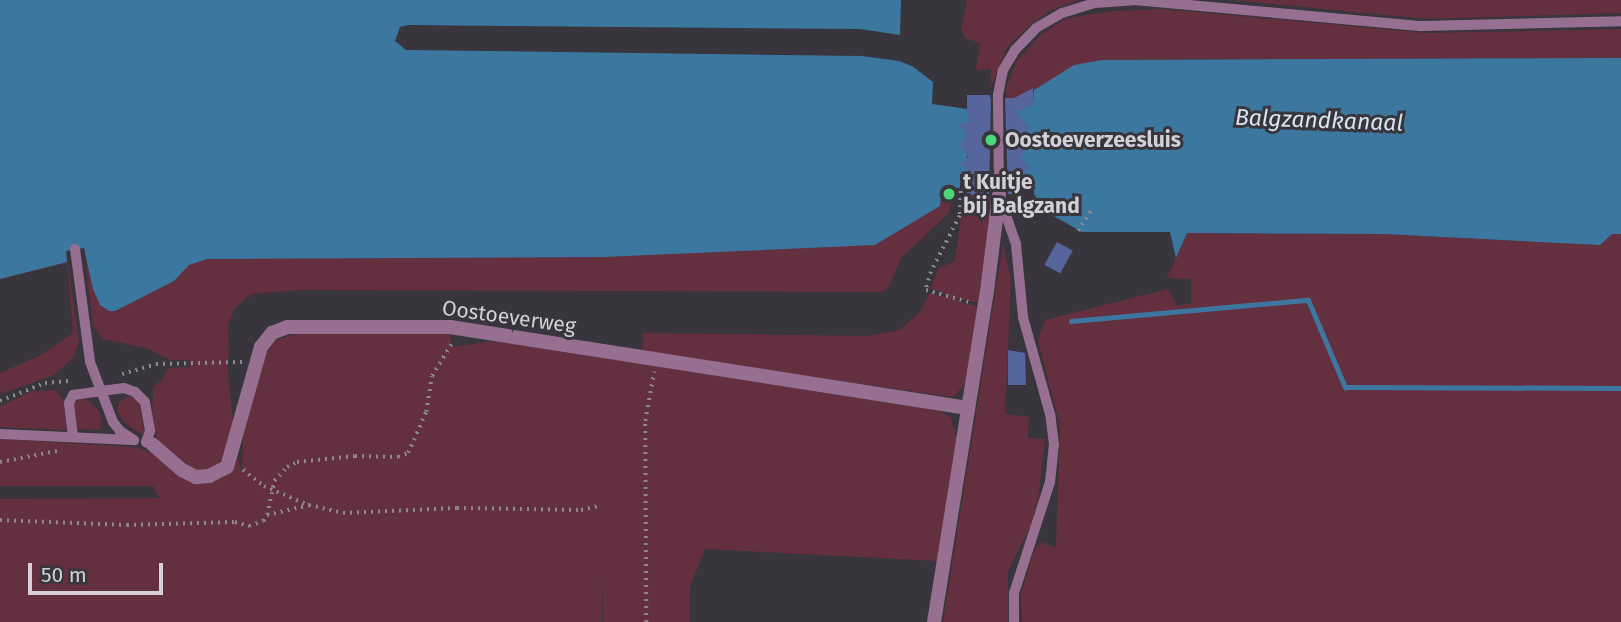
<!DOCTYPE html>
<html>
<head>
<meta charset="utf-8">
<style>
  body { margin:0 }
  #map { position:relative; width:1621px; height:622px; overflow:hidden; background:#38353d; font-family:"Fira Sans",sans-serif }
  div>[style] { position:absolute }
  .green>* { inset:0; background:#642f3f }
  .water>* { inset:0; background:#3c77a0 }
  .stream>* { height:5px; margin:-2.5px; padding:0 2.5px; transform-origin:2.5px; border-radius:2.5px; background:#3c77a0 }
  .building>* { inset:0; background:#56659c; transform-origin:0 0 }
  .path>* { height:3.5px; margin-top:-1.75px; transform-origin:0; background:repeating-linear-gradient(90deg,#8b888f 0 2px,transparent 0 7px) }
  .lane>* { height:10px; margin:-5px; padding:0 5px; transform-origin:5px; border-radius:5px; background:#977091 }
  .street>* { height:14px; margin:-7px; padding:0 7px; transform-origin:7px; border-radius:7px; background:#977091 }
  .dots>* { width:19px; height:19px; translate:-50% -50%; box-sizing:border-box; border:4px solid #38353d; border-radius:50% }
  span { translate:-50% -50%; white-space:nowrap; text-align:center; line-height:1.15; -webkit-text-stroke:6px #38353d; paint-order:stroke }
  .poi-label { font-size:21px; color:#d3d1d7; font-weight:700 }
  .left { translate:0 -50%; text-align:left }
  .street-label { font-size:21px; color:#d3d1d7 }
  .water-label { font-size:23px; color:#d5e5f1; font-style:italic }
  .scale { position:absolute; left:28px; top:563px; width:135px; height:32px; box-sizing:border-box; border:4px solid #d3d1d7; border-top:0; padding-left:9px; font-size:21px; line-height:24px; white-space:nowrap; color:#d3d1d7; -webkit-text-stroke:5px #38353d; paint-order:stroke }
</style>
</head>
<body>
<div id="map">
  <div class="green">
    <div style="clip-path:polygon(967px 0,1079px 0,1049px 11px,1031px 24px,1007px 48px,990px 89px,991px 69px,976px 70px,980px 43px,965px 38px,961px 29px)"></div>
    <div style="clip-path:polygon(1232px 0,1621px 0,1621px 13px,1426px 19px)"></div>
    <div style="clip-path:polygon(1162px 9px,1426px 33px,1621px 29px,1621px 58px,1102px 60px,1034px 104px,1007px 107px,1006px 89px,1016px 62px,1042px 34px,1067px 18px,1112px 11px)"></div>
    <div style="clip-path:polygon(953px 188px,950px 212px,901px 258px,889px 287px,882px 292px,301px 290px,251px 294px,233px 310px,228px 326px,229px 355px,227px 362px,234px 430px,225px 459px,212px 470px,194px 470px,159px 442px,152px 423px,153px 387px,163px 379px,168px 368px,190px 367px,190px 360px,170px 360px,146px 348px,103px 339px,93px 326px,84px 248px,940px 206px,942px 195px,948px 195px,942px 189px)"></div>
    <div style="clip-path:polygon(964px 195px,992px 195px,979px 303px,957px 298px,957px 301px,978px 307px,966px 383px,953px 397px,642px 353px,643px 333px,867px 336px,900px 330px,921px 311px,929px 293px,945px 297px,945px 294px,930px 288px,939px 268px,955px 261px)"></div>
    <div style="clip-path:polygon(1187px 233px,1384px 234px,1600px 245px,1612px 234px,1621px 234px,1621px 622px,1022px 622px,1021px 594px,1034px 550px,1042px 542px,1056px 548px,1060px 426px,1038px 341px,1045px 320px,1168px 289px,1177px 306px,1191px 303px,1191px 279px,1167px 278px)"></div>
    <div style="clip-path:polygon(1003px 243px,1011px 281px,1005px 414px,1029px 417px,1028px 438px,1045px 439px,1038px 499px,1030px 527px,1008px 571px,1008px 622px,943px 622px)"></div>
    <div style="clip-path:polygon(66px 251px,79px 341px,74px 357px,54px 375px,0 394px,0 373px,41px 355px,73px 333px,67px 263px,0 279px,0 257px)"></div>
    <div style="clip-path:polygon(298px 333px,450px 333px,452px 347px,492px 341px,508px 343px,940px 411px,950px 417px,957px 438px,937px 561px,705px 549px,690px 587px,690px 622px,603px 622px,603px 563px,602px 622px,0 622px,0 499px,160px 498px,153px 486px,0 486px,0 439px,136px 447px,156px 455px,197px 482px,222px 478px,238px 459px,242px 472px,243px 437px,265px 355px,276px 340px)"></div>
    <div style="clip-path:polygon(55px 390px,64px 400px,67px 430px,0 427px,0 406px,32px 391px)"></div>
    <div style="clip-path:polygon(82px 397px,98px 409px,102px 419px,100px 430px,77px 429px,74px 404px)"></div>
    <div style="clip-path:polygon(128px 397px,134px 397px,141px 405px,144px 435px,128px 426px,117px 412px,119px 402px)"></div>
  </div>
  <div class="water">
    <div style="clip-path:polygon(0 0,901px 0,900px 35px,860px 29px,408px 25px,400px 27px,395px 41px,406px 50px,862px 56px,899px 61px,912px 66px,933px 82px,932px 104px,967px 109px,967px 164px,960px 165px,967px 166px,967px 182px,960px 183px,960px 188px,942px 189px,940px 206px,875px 245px,604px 257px,207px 259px,189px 265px,174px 281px,115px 311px,109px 311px,100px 305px,93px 289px,84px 248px,66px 251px,67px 262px,0 279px)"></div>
    <div style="clip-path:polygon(1621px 58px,1621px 234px,1612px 234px,1600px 245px,1384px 234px,1187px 233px,1176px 258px,1170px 232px,1082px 232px,1034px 205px,1034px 189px,1015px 183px,1015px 170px,1029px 167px,1015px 164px,1015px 144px,1029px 127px,1015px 124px,1015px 110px,1034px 104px,1034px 90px,1074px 65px,1102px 60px)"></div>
  </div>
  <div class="stream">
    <div style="left:1071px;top:321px;width:238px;rotate:-5.1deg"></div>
    <div style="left:1308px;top:300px;width:95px;rotate:67deg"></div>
    <div style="left:1345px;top:387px;width:276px;rotate:0.2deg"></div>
  </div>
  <div class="building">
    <div style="clip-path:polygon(1033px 88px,1034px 104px,1016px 112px,1029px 127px,1021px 137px,1029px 147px,1020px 157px,1029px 167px,1013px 185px,1013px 194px,1008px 194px,1005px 98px,1014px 98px)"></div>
    <div style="clip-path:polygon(967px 95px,989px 95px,991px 99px,989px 195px,967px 195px,967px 168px,960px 166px,968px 157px,960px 145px,967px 133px,959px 124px,967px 123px)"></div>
    <div style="left:1057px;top:242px;width:18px;height:26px;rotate:29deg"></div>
    <div style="clip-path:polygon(1008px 350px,1025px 353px,1026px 385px,1008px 385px)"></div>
  </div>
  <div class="path">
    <div style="left:948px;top:193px;width:13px;rotate:-9deg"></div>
    <div style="left:961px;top:191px;width:25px;rotate:92deg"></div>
    <div style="left:960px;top:216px;width:63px;rotate:117.4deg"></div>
    <div style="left:931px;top:272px;width:19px;rotate:106deg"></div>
    <div style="left:926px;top:290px;width:45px;rotate:15.6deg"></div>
    <div style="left:1078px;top:231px;width:26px;rotate:-58deg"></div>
    <div style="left:122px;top:374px;width:35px;rotate:-16deg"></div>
    <div style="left:156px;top:364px;width:86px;rotate:-1.3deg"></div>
    <div style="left:0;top:401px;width:48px;rotate:-21.8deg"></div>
    <div style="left:45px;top:383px;width:23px;rotate:-5deg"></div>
    <div style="left:0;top:462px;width:58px;rotate:-10.9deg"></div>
    <div style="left:243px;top:470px;width:26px;rotate:37deg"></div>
    <div style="left:264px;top:486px;width:46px;rotate:23.2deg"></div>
    <div style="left:267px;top:515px;width:35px;rotate:-78deg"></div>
    <div style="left:274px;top:481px;width:19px;rotate:-47deg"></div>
    <div style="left:287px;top:467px;width:11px;rotate:-27deg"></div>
    <div style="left:297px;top:462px;width:58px;rotate:-5.9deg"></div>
    <div style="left:355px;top:456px;width:43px;rotate:1.3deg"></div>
    <div style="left:398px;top:457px;width:11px;rotate:-22deg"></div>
    <div style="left:408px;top:453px;width:45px;rotate:-66.3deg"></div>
    <div style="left:426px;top:412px;width:36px;rotate:-81deg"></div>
    <div style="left:432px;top:376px;width:37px;rotate:-59deg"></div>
    <div style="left:0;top:520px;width:127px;rotate:2.3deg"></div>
    <div style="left:127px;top:525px;width:108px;rotate:-1.6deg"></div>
    <div style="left:235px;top:522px;width:15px;rotate:16deg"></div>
    <div style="left:249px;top:526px;width:15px;rotate:-20deg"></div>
    <div style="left:263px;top:521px;width:7px;rotate:-56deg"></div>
    <div style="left:267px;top:515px;width:43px;rotate:-13.4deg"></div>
    <div style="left:309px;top:505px;width:35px;rotate:13deg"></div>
    <div style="left:343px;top:513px;width:114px;rotate:-2.5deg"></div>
    <div style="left:457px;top:508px;width:124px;rotate:0.9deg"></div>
    <div style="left:581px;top:510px;width:18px;rotate:-13deg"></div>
    <div style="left:646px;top:622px;width:201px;rotate:-90.3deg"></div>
    <div style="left:645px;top:421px;width:50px;rotate:-79.6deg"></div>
  </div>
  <div class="lane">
    <div style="left:75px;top:249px;width:114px;rotate:82.4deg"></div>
    <div style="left:90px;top:362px;width:64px;rotate:69deg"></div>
    <div style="left:113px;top:422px;width:11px;rotate:52deg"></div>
    <div style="left:120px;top:431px;width:17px;rotate:33deg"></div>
    <div style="left:0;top:434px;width:132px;rotate:2.6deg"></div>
    <div style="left:73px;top:436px;width:33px;rotate:-97deg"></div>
    <div style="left:69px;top:403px;width:9px;rotate:-63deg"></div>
    <div style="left:73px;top:395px;width:51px;rotate:-7.8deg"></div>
    <div style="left:124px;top:388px;width:12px;rotate:20deg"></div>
    <div style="left:135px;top:392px;width:14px;rotate:45deg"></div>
    <div style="left:145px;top:402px;width:29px;rotate:80deg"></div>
    <div style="left:150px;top:431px;width:12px;rotate:110deg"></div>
    <div style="left:1014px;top:622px;width:29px;rotate:-90deg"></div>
    <div style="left:1014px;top:593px;width:117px;rotate:-72deg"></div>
    <div style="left:1050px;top:482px;width:37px;rotate:-84deg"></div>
    <div style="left:1054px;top:445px;width:31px;rotate:-97deg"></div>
    <div style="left:1050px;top:414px;width:101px;rotate:-105.6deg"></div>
    <div style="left:1023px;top:317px;width:73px;rotate:-95.5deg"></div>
    <div style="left:1016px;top:244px;width:52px;rotate:-109.1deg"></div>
    <div style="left:999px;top:195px;width:100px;rotate:-90.6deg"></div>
    <div style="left:998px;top:95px;width:25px;rotate:-79deg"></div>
    <div style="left:1003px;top:70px;width:23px;rotate:-59deg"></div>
    <div style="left:1015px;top:50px;width:30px;rotate:-46deg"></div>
    <div style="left:1036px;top:28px;width:30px;rotate:-30deg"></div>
    <div style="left:1062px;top:13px;width:34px;rotate:-17deg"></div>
    <div style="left:1095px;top:3px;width:39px;rotate:-4deg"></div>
    <div style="left:1134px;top:0;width:289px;rotate:5.2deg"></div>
    <div style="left:1422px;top:26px;width:199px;rotate:-1.4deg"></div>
  </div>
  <div class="street">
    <div style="left:152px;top:444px;width:40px;rotate:41deg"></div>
    <div style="left:182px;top:470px;width:16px;rotate:27deg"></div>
    <div style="left:196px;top:477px;width:13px;rotate:-4deg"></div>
    <div style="left:209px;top:476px;width:20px;rotate:-27deg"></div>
    <div style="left:227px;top:467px;width:125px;rotate:-74.2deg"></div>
    <div style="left:261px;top:347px;width:18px;rotate:-52deg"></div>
    <div style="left:272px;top:333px;width:17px;rotate:-21deg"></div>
    <div style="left:288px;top:327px;width:162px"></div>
    <div style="left:450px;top:327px;width:524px;rotate:8.89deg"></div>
    <div style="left:934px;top:622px;width:335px;rotate:-80.9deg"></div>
    <div style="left:987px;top:291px;width:97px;rotate:-82.9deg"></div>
  </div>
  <div class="dots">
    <div style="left:991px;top:140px;background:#4bd677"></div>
    <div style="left:949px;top:194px;background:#4bd677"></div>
  </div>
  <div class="poi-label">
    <span class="left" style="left:1005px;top:140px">Oostoeverzeesluis</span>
    <span class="left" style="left:963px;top:194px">t Kuitje<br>bij Balgzand</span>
  </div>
  <div class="street-label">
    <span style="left:509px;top:317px;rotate:8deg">Oostoeverweg</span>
  </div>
  <div class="water-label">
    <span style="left:1319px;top:120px;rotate:2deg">Balgzandkanaal</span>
  </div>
  <div class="scale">50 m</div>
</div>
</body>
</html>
